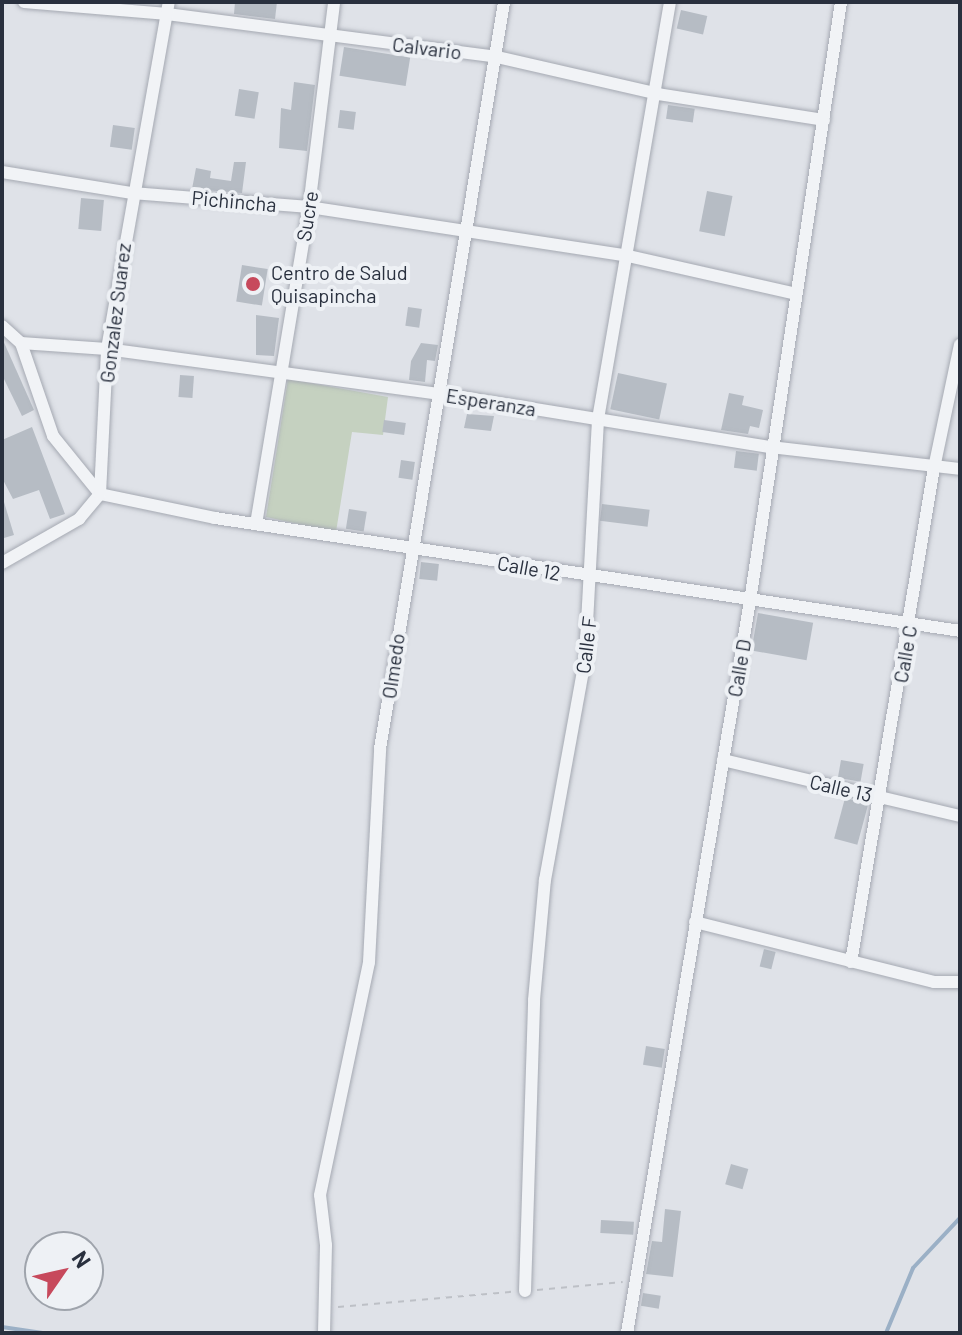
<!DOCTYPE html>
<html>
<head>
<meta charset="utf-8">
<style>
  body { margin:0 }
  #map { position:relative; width:962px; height:1335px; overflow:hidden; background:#dfe2e8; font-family:Barlow,sans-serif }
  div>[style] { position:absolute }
  .green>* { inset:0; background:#c5d1c0 }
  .stream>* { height:4px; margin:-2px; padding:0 2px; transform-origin:2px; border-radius:2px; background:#9bb0c6 }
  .building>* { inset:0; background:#b6bcc4; transform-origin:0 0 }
  .path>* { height:2px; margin-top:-1px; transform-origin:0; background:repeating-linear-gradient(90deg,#bdc0c6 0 6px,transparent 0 12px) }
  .roads { filter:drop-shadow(0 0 2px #a5a9b2) drop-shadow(0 0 2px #a5a9b2) }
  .minor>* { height:12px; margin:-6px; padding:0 6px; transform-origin:6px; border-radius:6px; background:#f1f3f6 }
  .dots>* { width:22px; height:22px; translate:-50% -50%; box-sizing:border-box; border:4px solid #eef1f5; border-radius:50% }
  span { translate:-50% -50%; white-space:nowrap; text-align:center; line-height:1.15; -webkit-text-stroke:8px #eef1f5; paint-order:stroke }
  .street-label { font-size:20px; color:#29303e }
  .poi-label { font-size:20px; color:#29303e }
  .left { translate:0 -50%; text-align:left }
  .frame { position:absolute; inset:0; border:4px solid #29303e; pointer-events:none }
  .north { position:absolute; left:24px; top:1231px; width:80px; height:80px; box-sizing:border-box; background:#eef1f5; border:2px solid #9fa4ac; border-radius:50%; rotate:56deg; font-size:22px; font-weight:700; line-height:32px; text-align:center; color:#29303e }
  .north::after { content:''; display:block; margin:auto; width:28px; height:36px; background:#c7495c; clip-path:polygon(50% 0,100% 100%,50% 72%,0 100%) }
</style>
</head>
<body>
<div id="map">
  <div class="green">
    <div style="clip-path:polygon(288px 379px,388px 397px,383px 435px,352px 432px,336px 532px,266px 517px)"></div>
  </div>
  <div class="stream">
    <div style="left:2px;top:1327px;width:41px;rotate:8.3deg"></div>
    <div style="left:886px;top:1333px;width:70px;rotate:-67.4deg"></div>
    <div style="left:913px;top:1268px;width:69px;rotate:-46.8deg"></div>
  </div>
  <div class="building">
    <div style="clip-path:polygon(235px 2px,277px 2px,275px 19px,234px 14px)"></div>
    <div style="left:681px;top:10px;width:27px;height:19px;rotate:13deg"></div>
    <div style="left:344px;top:47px;width:67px;height:29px;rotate:9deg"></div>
    <div style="clip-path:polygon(294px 82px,315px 85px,307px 151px,279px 148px,281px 108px,291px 110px)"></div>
    <div style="left:239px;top:89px;width:20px;height:27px;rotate:9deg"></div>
    <div style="left:668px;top:105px;width:27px;height:14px;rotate:8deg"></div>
    <div style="left:340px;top:110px;width:16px;height:18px;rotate:7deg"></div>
    <div style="left:113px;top:125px;width:22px;height:22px;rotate:8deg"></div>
    <div style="clip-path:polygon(234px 162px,246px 162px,242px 193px,192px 189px,196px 168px,211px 171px,210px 178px,231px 181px)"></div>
    <div style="left:707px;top:191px;width:26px;height:41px;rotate:11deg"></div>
    <div style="left:81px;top:198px;width:23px;height:31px;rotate:5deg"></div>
    <div style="left:242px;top:265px;width:26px;height:37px;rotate:9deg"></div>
    <div style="left:408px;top:307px;width:14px;height:19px;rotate:8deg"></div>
    <div style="clip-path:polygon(256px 315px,279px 318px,274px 356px,256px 355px)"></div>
    <div style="clip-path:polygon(2px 338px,34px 410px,22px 416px,2px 375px)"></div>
    <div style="clip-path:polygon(421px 343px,438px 345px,435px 361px,427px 360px,425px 382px,409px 380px,411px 361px)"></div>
    <div style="left:618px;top:373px;width:50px;height:37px;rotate:12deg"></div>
    <div style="left:180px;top:375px;width:14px;height:22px;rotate:4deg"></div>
    <div style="clip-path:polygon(729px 393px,744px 396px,742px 405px,763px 410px,759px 428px,750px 426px,748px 434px,721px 430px)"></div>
    <div style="clip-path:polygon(467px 414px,494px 416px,491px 431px,464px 428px)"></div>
    <div style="left:384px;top:420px;width:22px;height:12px;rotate:8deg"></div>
    <div style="clip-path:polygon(32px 427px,65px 514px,50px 519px,39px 490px,13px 499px,2px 478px,2px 440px)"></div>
    <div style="left:736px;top:451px;width:23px;height:17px;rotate:7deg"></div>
    <div style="left:401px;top:460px;width:14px;height:18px;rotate:8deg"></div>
    <div style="clip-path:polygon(4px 502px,14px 535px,4px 538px,2px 503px)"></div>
    <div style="left:602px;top:504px;width:48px;height:17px;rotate:7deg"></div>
    <div style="left:349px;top:509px;width:18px;height:20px;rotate:9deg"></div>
    <div style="left:421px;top:562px;width:18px;height:17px;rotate:6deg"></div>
    <div style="left:758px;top:613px;width:56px;height:38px;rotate:10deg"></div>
    <div style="left:841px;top:760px;width:23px;height:18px;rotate:10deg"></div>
    <div style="left:845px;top:798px;width:24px;height:42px;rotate:15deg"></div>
    <div style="left:764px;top:949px;width:12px;height:18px;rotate:14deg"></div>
    <div style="left:646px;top:1046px;width:19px;height:19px;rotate:9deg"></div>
    <div style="left:731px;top:1164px;width:18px;height:21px;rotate:16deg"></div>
    <div style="clip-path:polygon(665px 1209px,681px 1211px,673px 1277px,646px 1274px,652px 1241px,662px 1242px)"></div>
    <div style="left:601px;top:1220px;width:33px;height:13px;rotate:3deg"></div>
    <div style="left:643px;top:1293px;width:18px;height:13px;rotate:9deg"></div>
  </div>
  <div class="path">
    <div style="left:537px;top:1290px;width:86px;rotate:-5.3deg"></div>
    <div style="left:338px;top:1307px;width:174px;rotate:-5deg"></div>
  </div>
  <div class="roads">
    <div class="minor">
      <div style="left:24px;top:2px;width:144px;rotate:4.8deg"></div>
      <div style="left:167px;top:14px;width:333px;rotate:7.4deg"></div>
      <div style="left:497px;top:57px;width:165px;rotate:12.9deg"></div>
      <div style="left:658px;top:94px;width:168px;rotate:8.9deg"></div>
      <div style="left:2px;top:172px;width:132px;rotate:9.2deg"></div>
      <div style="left:132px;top:193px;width:178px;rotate:4.5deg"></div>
      <div style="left:309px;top:207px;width:323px;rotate:8.7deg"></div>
      <div style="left:628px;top:256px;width:172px;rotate:12.7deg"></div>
      <div style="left:2px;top:326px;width:25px;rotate:42deg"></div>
      <div style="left:21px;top:343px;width:98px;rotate:71deg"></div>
      <div style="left:53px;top:436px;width:75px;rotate:51deg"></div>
      <div style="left:100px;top:494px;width:117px;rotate:11.8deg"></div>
      <div style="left:215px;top:518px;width:754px;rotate:8.62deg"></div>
      <div style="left:21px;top:343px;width:86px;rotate:4deg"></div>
      <div style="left:107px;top:349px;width:338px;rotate:7.7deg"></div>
      <div style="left:442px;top:394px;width:332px;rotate:9.2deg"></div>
      <div style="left:770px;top:447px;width:191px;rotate:6.6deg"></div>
      <div style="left:256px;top:524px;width:321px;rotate:-80.5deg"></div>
      <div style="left:309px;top:207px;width:207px;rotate:-83deg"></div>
      <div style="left:2px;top:563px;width:89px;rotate:-29.7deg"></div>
      <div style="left:79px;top:519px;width:33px;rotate:-50deg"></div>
      <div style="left:100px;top:494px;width:145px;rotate:-87.2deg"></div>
      <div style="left:107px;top:349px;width:352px;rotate:-79.9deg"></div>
      <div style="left:723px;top:760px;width:244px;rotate:13.3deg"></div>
      <div style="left:695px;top:922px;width:246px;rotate:14.1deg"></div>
      <div style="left:934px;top:982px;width:26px"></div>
      <div style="left:851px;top:962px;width:501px;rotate:-80.46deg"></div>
      <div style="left:934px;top:468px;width:126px;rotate:-78.1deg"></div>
      <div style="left:525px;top:1291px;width:291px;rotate:-88.2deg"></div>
      <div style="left:534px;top:1000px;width:121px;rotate:-84.8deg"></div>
      <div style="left:545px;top:880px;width:224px;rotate:-79.7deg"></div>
      <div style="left:585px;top:660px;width:241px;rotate:-86.9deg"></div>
      <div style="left:598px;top:419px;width:423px;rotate:-80.2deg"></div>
      <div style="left:324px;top:1333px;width:88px;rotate:-88.7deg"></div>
      <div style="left:326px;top:1245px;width:50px;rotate:-96.8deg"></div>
      <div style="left:320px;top:1195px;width:238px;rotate:-78.1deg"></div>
      <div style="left:369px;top:962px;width:213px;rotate:-87deg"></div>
      <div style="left:380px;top:749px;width:757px;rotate:-80.57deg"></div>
      <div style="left:627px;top:1333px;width:742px;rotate:-80.46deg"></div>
      <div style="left:750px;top:601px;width:606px;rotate:-81.36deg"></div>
    </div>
  </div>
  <div class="dots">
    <div style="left:253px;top:284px;background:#c7495c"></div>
  </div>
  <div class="street-label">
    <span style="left:427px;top:48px;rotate:7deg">Calvario</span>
    <span style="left:234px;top:201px;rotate:5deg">Pichincha</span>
    <span style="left:307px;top:216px;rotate:-81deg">Sucre</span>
    <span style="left:115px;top:313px;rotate:-83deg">Gonzalez Suarez</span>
    <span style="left:491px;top:402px;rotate:9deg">Esperanza</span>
    <span style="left:529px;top:568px;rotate:10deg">Calle 12</span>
    <span style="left:586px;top:645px;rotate:-83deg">Calle F</span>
    <span style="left:905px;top:654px;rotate:-80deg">Calle C</span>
    <span style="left:393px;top:666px;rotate:-82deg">Olmedo</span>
    <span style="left:739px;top:668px;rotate:-80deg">Calle D</span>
    <span style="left:841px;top:788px;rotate:13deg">Calle 13</span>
  </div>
  <div class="poi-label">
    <span class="left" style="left:271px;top:284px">Centro de Salud<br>Quisapincha</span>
  </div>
  <div class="frame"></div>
  <div class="north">N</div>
</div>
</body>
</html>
